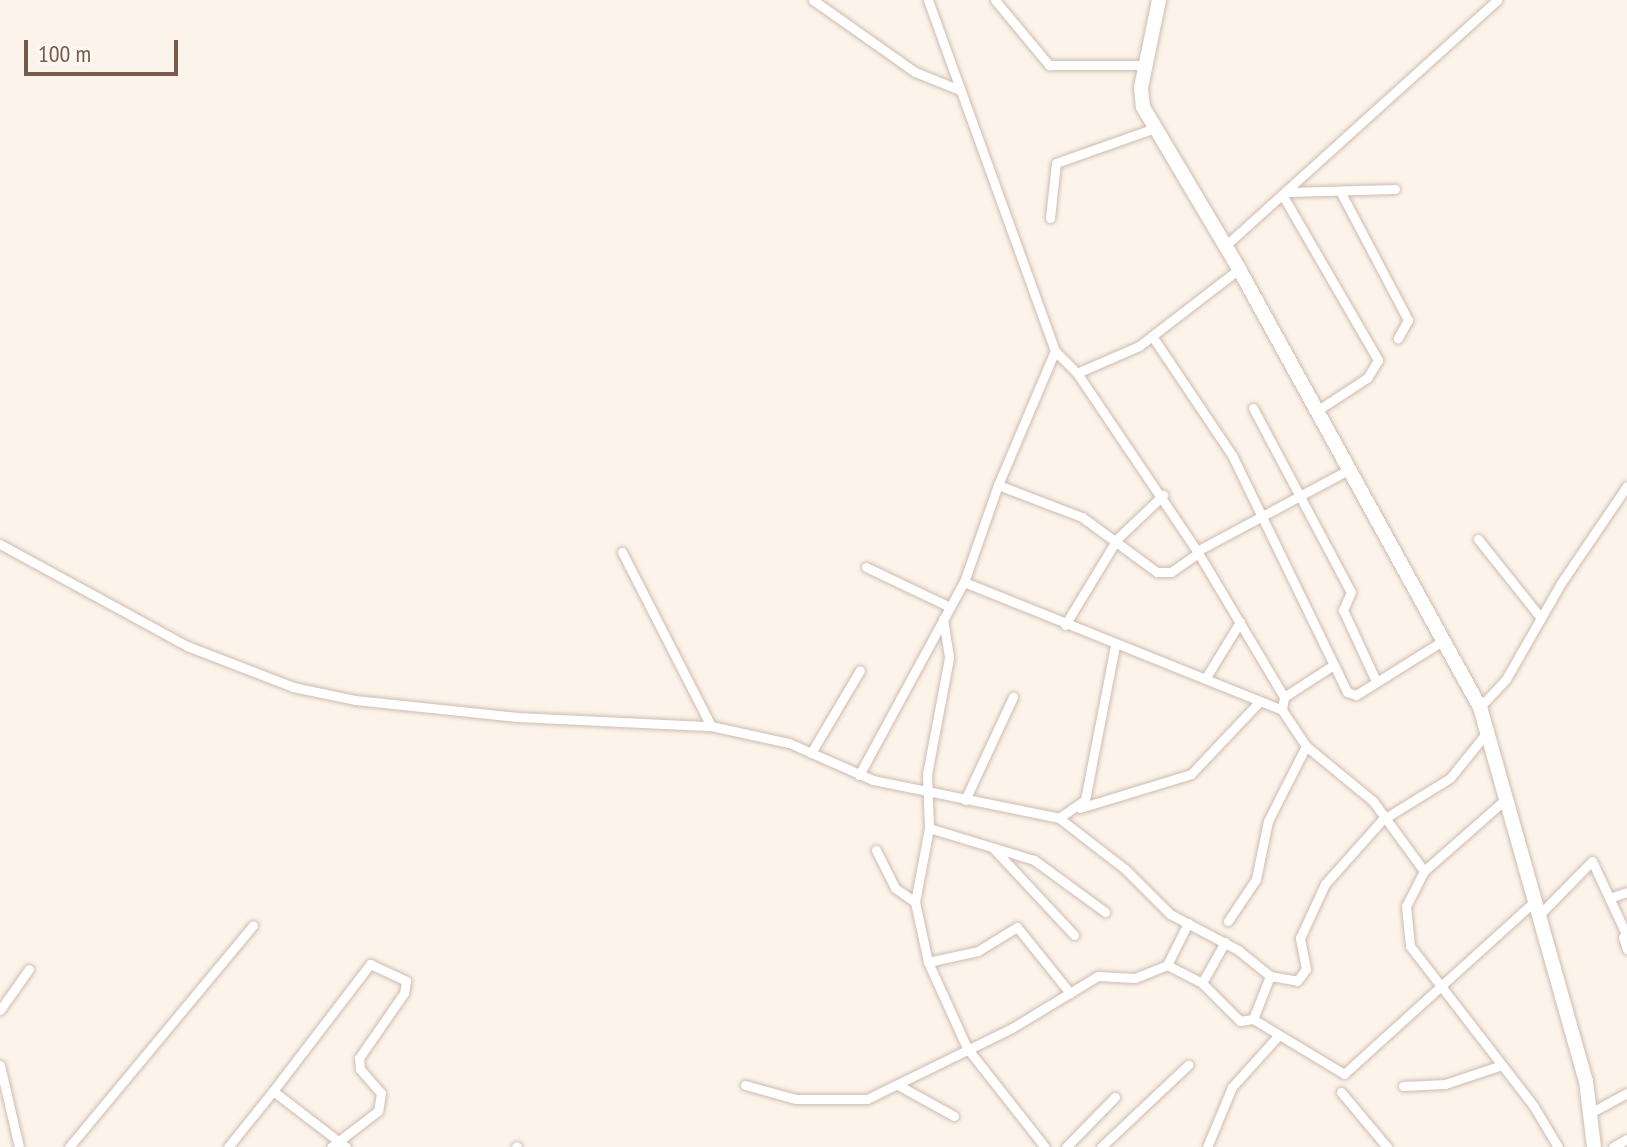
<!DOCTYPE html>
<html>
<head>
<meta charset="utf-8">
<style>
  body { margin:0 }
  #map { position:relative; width:1627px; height:1147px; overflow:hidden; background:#fcf4ea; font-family:"PT Sans Narrow",sans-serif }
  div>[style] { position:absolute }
  .roads { filter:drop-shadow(0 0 2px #cebbb0) drop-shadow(0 0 2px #cebbb0) }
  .minor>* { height:9px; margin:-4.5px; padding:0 4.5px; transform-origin:4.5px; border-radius:4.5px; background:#fff }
  .secondary>* { height:14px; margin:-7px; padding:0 7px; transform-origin:7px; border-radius:7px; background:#fff }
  span { translate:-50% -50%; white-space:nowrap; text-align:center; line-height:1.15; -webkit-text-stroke:6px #fef8f0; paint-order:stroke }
  .scale { position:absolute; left:24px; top:40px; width:154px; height:36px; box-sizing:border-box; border:4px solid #765a4e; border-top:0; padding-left:10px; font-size:24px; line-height:28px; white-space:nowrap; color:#765a4e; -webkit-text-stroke:6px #fef8f0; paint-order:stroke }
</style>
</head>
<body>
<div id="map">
  <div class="roads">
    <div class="minor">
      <div style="left:813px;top:0;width:125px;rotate:35.2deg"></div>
      <div style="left:915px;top:72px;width:48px;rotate:21.8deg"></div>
      <div style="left:928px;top:0;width:373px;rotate:70.1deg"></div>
      <div style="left:1055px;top:351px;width:31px;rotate:45deg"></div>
      <div style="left:1077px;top:373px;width:215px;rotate:56deg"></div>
      <div style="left:1197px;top:551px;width:171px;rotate:-28.2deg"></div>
      <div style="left:995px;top:0;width:85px;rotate:50.3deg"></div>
      <div style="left:1049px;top:65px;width:96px"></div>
      <div style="left:1340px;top:191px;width:146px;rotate:62.2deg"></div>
      <div style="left:1408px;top:320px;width:21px;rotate:119deg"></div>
      <div style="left:1287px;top:192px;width:108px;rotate:-1.6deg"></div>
      <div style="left:1283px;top:196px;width:190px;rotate:59.9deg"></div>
      <div style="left:1378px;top:360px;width:21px;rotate:121deg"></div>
      <div style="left:1367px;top:378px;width:59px;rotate:146.9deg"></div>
      <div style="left:1050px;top:218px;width:55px;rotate:-83.8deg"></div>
      <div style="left:1056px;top:163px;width:105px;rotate:-19.5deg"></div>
      <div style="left:1225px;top:246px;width:367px;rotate:-42.1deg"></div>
      <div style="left:1152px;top:336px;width:143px;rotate:56.1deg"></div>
      <div style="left:1232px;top:455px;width:263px;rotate:64.1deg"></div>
      <div style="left:1347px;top:692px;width:9px;rotate:18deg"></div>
      <div style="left:1356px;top:695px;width:104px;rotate:-32deg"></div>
      <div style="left:1077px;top:373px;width:68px;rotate:-23.5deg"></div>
      <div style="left:1139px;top:346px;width:126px;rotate:-37.6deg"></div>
      <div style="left:1253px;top:408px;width:208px;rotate:62deg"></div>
      <div style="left:1351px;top:592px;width:20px;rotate:114deg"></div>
      <div style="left:1343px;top:610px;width:76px;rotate:65.1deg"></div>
      <div style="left:998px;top:485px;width:90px;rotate:20.9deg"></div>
      <div style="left:1082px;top:517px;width:93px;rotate:36.3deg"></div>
      <div style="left:1157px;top:572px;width:14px"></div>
      <div style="left:1171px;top:572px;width:33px;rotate:-35deg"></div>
      <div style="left:1478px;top:539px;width:101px;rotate:51.4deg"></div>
      <div style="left:0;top:544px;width:213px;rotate:28.6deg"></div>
      <div style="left:187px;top:646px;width:114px;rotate:21.1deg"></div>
      <div style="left:293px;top:687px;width:63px;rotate:11.8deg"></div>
      <div style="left:355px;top:700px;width:163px;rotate:6deg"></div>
      <div style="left:517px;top:717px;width:194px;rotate:2.7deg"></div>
      <div style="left:1197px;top:551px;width:170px;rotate:59.2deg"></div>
      <div style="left:1284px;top:697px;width:13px;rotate:99deg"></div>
      <div style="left:622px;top:552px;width:195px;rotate:62.9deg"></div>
      <div style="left:711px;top:726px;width:80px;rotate:12.3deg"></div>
      <div style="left:789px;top:743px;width:92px;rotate:23.8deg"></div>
      <div style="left:873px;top:780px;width:190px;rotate:11.5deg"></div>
      <div style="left:1059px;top:818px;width:83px;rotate:37.7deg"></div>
      <div style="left:1125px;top:869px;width:64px;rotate:45deg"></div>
      <div style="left:1170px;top:914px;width:77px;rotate:27.9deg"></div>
      <div style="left:1238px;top:950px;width:41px;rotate:39.1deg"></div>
      <div style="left:1270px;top:976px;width:46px;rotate:111.6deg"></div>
      <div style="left:866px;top:567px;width:93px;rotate:25.5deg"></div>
      <div style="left:964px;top:582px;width:343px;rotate:21.9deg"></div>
      <div style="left:1282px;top:710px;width:43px;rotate:56.3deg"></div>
      <div style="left:1306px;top:746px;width:87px;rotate:39.4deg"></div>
      <div style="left:1373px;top:801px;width:87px;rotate:53.9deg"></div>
      <div style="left:1424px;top:871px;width:39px;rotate:117deg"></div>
      <div style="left:1406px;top:906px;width:40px;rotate:84.3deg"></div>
      <div style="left:1410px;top:946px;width:201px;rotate:52.3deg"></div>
      <div style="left:1533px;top:1105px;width:49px;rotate:59.2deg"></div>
      <div style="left:943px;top:619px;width:39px;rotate:81deg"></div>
      <div style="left:949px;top:658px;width:118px;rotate:100.7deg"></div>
      <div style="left:927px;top:774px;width:54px;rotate:87.9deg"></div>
      <div style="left:929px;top:828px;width:75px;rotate:100.7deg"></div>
      <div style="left:915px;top:902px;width:61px;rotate:77.8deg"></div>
      <div style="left:928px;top:962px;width:94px;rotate:65.6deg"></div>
      <div style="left:967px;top:1048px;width:126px;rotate:51.8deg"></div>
      <div style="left:1065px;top:625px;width:100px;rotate:-58.8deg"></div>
      <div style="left:1117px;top:539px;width:64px;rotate:-43.7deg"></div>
      <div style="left:1205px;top:679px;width:67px;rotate:-58.4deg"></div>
      <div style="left:1284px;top:697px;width:57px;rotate:-32.9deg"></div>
      <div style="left:1480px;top:707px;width:38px;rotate:-47deg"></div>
      <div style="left:1506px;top:679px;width:111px;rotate:-60.2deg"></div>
      <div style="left:1561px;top:583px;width:117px;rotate:-55.8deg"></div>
      <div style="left:811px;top:753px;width:96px;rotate:-59.4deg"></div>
      <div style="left:859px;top:775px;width:220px;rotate:-61.5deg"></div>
      <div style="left:964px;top:582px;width:103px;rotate:-70.7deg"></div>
      <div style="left:998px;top:485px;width:146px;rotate:-67deg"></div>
      <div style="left:965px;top:800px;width:114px;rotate:-65deg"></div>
      <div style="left:1080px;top:808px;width:116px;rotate:-17deg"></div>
      <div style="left:1191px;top:774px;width:99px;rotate:-46.6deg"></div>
      <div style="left:1059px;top:818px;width:32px;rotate:-35deg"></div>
      <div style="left:1085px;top:800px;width:158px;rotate:-79deg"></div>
      <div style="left:929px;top:828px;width:110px;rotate:16.9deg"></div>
      <div style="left:1034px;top:860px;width:88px;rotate:36.2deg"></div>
      <div style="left:993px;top:848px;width:119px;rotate:47deg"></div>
      <div style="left:876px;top:850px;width:42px;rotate:63.4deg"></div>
      <div style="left:895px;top:888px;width:24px;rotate:35deg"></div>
      <div style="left:1424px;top:871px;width:111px;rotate:-41.3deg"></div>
      <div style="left:1612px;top:897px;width:16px;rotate:-18deg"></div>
      <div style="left:1540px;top:914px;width:74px;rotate:-45.5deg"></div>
      <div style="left:1592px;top:861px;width:83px;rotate:65deg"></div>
      <div style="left:1228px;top:921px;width:50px;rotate:-56.3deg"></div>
      <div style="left:1256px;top:879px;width:59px;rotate:-78.3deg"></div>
      <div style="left:1268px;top:821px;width:84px;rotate:-63.1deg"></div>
      <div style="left:1623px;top:937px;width:13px;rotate:72deg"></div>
      <div style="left:928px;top:962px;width:51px;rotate:-12.4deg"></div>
      <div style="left:978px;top:951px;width:46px;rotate:-31.6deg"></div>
      <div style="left:1017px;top:927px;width:85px;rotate:51.2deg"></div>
      <div style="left:1167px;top:965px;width:47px;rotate:-63.4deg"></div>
      <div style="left:1270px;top:976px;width:27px;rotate:10deg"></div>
      <div style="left:1297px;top:981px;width:15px;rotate:-53deg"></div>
      <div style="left:1306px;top:969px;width:32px;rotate:-101deg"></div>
      <div style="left:1300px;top:938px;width:60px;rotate:-65.2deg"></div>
      <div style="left:1325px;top:884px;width:86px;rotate:-48.3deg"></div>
      <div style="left:1382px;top:820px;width:80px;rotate:-31.7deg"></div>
      <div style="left:1450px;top:778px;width:60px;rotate:-51deg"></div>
      <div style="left:1202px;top:983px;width:47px;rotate:-60.7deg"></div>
      <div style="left:0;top:1010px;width:50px;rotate:-54.7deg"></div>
      <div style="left:0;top:1065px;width:84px;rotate:77deg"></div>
      <div style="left:745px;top:1085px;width:53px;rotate:15.4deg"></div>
      <div style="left:796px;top:1099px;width:71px"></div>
      <div style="left:867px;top:1099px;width:161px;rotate:-26.1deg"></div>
      <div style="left:1012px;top:1028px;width:100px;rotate:-31.2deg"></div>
      <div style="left:1098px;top:976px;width:37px;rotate:3deg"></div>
      <div style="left:1135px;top:978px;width:35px;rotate:-22deg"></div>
      <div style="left:1167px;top:965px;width:39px;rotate:27deg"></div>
      <div style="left:1202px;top:983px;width:54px;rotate:45deg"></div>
      <div style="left:1240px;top:1021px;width:13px;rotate:-9deg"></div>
      <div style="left:1253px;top:1019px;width:106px;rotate:31.1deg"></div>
      <div style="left:1344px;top:1074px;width:259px;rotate:-42.2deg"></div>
      <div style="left:898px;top:1085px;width:64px;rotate:29deg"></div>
      <div style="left:1403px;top:1086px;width:42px;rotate:-2.7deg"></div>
      <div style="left:1445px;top:1084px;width:60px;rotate:-18.4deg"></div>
      <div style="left:273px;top:1091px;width:160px;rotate:-52.6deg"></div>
      <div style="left:370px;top:964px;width:40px;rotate:25deg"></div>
      <div style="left:406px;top:981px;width:12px;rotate:99deg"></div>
      <div style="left:404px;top:993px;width:79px;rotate:124.7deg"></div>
      <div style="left:359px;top:1058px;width:11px;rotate:85deg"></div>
      <div style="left:360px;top:1069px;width:32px;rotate:49deg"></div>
      <div style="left:381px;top:1093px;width:18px;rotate:99deg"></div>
      <div style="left:378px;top:1111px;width:59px;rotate:142.5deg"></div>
      <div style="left:1341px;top:1092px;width:72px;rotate:50.1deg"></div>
      <div style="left:1590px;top:1113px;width:42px;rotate:-28.4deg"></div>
      <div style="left:69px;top:1147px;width:288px;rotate:-50.3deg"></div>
      <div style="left:228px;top:1147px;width:72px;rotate:-51.2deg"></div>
      <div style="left:273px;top:1091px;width:92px;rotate:37.5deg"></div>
      <div style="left:516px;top:1147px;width:1px;rotate:-45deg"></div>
      <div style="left:1066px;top:1147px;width:70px;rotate:-45.6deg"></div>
      <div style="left:1101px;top:1147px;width:120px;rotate:-43.3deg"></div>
      <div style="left:1207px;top:1147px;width:65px;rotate:-67.4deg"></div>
      <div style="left:1232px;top:1087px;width:67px;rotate:-48deg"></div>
      <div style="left:1613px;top:1147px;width:16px;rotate:-30deg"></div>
    </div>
    <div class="secondary">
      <div style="left:1159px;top:0;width:90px;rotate:101.6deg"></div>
      <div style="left:1141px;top:88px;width:19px;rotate:84deg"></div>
      <div style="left:1143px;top:107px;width:188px;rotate:59.3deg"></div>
      <div style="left:1239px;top:269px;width:500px;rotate:61.2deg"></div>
      <div style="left:1480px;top:707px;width:389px;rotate:74.2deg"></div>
      <div style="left:1586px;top:1081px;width:66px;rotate:83.1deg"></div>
    </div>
  </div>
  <div class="scale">100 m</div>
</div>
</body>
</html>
